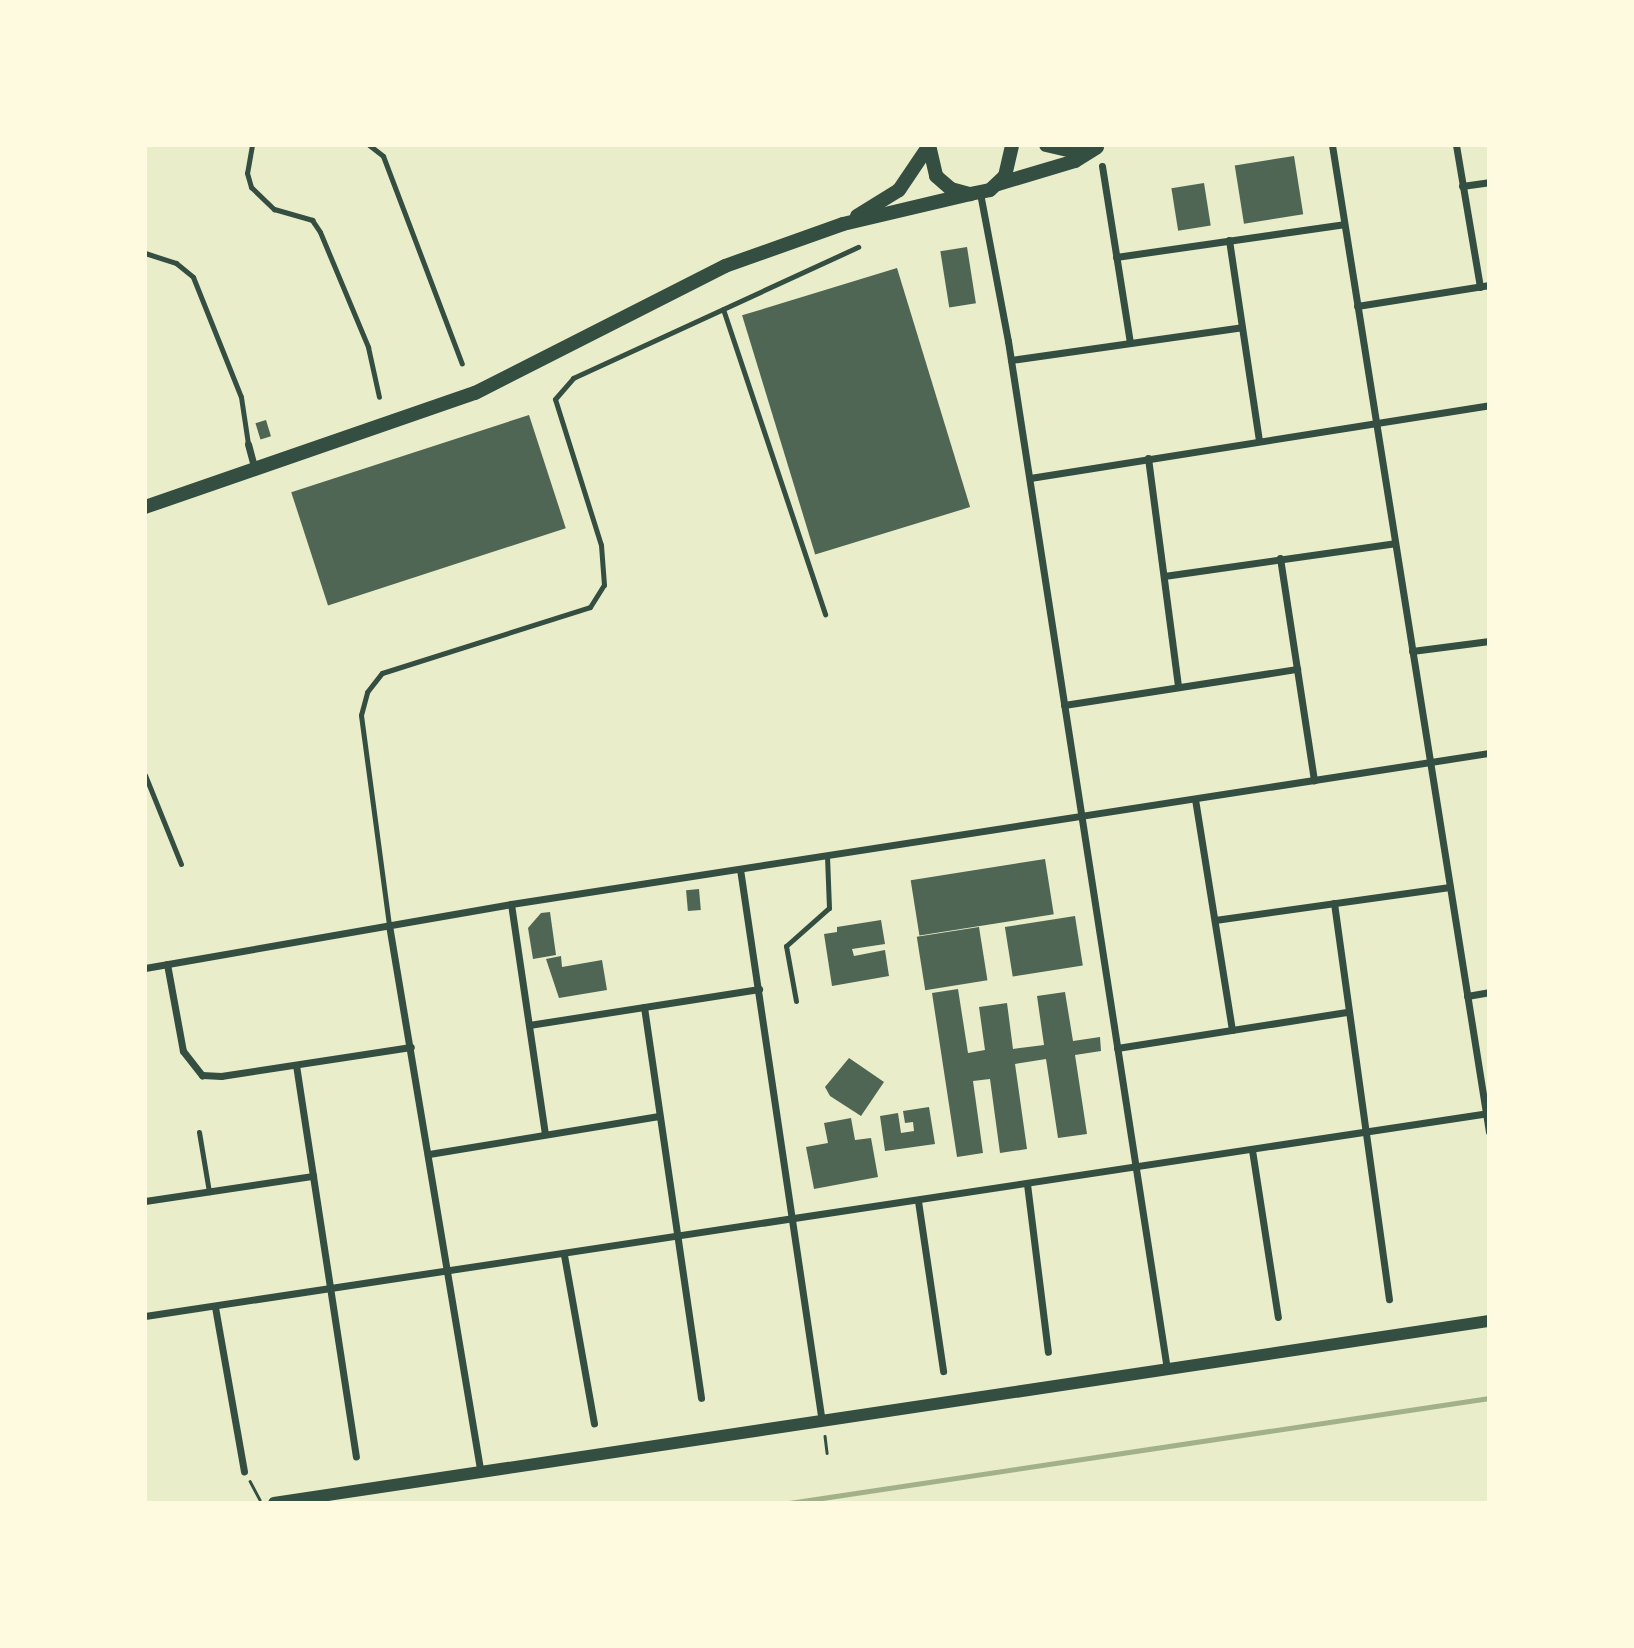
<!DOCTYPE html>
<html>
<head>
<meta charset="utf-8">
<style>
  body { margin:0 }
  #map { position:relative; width:1634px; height:1648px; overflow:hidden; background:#e9edc9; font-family:"Open Sans",sans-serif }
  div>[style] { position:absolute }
  .stream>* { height:5px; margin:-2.5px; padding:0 2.5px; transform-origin:2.5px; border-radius:2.5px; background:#a3b18a }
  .building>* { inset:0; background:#4f6655; transform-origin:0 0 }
  .path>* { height:2.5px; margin:-1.25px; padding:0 1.25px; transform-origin:1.25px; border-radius:1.25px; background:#344e41 }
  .service>* { height:5px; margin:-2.5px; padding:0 2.5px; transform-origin:2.5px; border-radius:2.5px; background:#344e41 }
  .minor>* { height:7px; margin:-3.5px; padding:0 3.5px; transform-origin:3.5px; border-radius:3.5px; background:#344e41 }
  .tertiary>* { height:12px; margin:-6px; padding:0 6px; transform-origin:6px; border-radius:6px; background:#344e41 }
  .secondary>* { height:14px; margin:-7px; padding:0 7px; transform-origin:7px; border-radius:7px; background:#344e41 }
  span { translate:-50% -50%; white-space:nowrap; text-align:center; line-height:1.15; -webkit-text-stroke:7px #fefae0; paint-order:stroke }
  .frame { position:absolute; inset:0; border:147px solid #fefae0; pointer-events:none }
</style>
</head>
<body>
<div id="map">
  <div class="stream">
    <div style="left:789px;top:1503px;width:708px;rotate:-8.53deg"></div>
  </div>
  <div class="building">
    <div style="left:1294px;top:156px;width:59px;height:60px;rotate:81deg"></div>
    <div style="left:1204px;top:183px;width:43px;height:33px;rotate:81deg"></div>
    <div style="left:967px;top:247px;width:57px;height:27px;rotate:81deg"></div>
    <div style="left:897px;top:268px;width:250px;height:162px;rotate:73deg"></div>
    <div style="left:529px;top:415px;width:119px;height:250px;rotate:72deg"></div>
    <div style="left:266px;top:420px;width:17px;height:11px;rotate:73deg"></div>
    <div style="left:1045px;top:859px;width:56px;height:136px;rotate:81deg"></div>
    <div style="left:699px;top:889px;width:21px;height:13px;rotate:85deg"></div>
    <div style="clip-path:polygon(550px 912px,556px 955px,533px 959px,528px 928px,541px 913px)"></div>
    <div style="left:1075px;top:916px;width:50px;height:71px;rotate:81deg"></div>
    <div style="clip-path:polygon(881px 920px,885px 944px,852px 949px,854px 956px,885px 950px,889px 976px,832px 986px,824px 934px,837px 932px,837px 927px)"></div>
    <div style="left:979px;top:927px;width:54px;height:63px;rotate:81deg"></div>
    <div style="clip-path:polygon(561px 956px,562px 967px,602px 960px,607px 990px,559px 998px,546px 959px)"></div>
    <div style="clip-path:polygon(958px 989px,968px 1053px,985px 1050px,979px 1007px,1007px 1003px,1013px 1049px,1044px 1045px,1037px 996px,1065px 992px,1073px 1041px,1100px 1037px,1101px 1051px,1075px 1055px,1087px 1134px,1058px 1138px,1046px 1059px,1015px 1064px,1027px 1149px,1000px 1153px,990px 1079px,973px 1081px,983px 1153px,957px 1157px,932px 993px)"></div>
    <div style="clip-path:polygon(849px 1058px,884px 1082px,861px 1116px,830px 1096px,825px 1087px)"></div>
    <div style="clip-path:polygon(929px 1107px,935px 1144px,885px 1151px,880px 1116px,898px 1113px,901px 1133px,914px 1131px,913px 1122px,905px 1123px,903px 1111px)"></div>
    <div style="clip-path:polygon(851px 1118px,855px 1140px,871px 1138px,878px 1177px,814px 1189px,806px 1147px,828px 1143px,824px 1123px)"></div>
  </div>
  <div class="path">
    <div style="left:825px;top:1436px;width:17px;rotate:83deg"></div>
    <div style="left:250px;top:1481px;width:21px;rotate:62deg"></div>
  </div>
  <div class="service">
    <div style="left:252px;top:145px;width:28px;rotate:100deg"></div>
    <div style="left:247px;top:173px;width:15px;rotate:74deg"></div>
    <div style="left:251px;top:187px;width:32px;rotate:44deg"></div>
    <div style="left:274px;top:209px;width:40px;rotate:16deg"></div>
    <div style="left:312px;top:220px;width:14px;rotate:56deg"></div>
    <div style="left:320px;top:232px;width:125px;rotate:67.3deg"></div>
    <div style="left:368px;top:347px;width:51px;rotate:77.6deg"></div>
    <div style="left:369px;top:145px;width:18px;rotate:38deg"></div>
    <div style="left:383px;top:156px;width:222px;rotate:69.2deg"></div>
    <div style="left:145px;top:253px;width:33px;rotate:18deg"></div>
    <div style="left:176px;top:263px;width:22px;rotate:39deg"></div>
    <div style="left:193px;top:277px;width:129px;rotate:68.2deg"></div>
    <div style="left:241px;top:397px;width:48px;rotate:81.5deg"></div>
    <div style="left:723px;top:309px;width:322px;rotate:71.5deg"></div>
    <div style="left:145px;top:775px;width:96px;rotate:68deg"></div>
    <div style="left:389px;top:925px;width:212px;rotate:-97.6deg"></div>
    <div style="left:361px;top:715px;width:24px;rotate:-75deg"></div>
    <div style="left:367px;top:692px;width:24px;rotate:-52deg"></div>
    <div style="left:382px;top:673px;width:218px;rotate:-17.6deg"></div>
    <div style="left:590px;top:607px;width:26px;rotate:-58deg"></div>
    <div style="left:604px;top:585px;width:40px;rotate:-94.3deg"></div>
    <div style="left:601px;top:545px;width:153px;rotate:-107.5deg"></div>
    <div style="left:555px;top:399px;width:28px;rotate:-49deg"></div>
    <div style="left:573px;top:378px;width:314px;rotate:-24.7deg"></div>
    <div style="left:796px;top:1001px;width:56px;rotate:-100.3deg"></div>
    <div style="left:786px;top:946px;width:57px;rotate:-41.5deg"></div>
    <div style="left:829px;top:908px;width:52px;rotate:-92.2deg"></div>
    <div style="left:199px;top:1132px;width:61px;rotate:80.5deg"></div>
  </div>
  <div class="minor">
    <div style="left:1332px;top:145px;width:999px;rotate:80.96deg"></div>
    <div style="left:1456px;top:145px;width:144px;rotate:80.4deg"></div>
    <div style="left:1102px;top:166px;width:179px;rotate:81deg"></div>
    <div style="left:1462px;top:186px;width:27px;rotate:-8deg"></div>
    <div style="left:980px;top:193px;width:151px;rotate:79.3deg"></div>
    <div style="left:1008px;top:341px;width:1040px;rotate:81.21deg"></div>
    <div style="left:1229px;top:240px;width:203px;rotate:81.5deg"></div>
    <div style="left:1116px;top:257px;width:230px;rotate:-8.2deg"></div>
    <div style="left:1357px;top:306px;width:134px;rotate:-9deg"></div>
    <div style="left:1011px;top:360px;width:233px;rotate:-8.1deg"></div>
    <div style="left:248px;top:444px;width:27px;rotate:75deg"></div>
    <div style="left:1148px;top:458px;width:231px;rotate:82.5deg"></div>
    <div style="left:1030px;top:478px;width:465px;rotate:-9deg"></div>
    <div style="left:1280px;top:558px;width:225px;rotate:81.3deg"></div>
    <div style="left:1164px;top:576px;width:233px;rotate:-8.1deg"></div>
    <div style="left:1412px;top:651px;width:78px;rotate:-7.4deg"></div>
    <div style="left:1064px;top:705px;width:236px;rotate:-8.8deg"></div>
    <div style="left:1195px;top:799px;width:234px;rotate:80.9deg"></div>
    <div style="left:740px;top:869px;width:559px;rotate:81.57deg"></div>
    <div style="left:1334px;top:903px;width:400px;rotate:82.1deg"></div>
    <div style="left:511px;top:904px;width:232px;rotate:81.6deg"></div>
    <div style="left:1215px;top:920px;width:237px;rotate:-8deg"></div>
    <div style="left:389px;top:925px;width:552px;rotate:80.5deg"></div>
    <div style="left:167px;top:964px;width:88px;rotate:79.6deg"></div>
    <div style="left:183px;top:1051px;width:31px;rotate:52deg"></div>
    <div style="left:202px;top:1075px;width:19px;rotate:3deg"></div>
    <div style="left:221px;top:1076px;width:192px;rotate:-8.7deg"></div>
    <div style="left:145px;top:968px;width:372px;rotate:-9.9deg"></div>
    <div style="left:511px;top:904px;width:990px;rotate:-8.78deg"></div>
    <div style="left:1467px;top:996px;width:22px;rotate:-10deg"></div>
    <div style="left:644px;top:1007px;width:395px;rotate:81.7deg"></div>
    <div style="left:529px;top:1025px;width:233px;rotate:-8.9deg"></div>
    <div style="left:1117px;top:1048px;width:234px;rotate:-8.9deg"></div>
    <div style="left:296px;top:1065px;width:396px;rotate:81.3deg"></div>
    <div style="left:1252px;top:1150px;width:169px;rotate:81.2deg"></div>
    <div style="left:429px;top:1154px;width:233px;rotate:-9.4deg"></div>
    <div style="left:1027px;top:1184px;width:169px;rotate:82.9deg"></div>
    <div style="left:145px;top:1201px;width:170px;rotate:-8.5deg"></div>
    <div style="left:918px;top:1201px;width:172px;rotate:81.6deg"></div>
    <div style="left:564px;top:1255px;width:171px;rotate:79.9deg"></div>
    <div style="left:215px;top:1307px;width:167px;rotate:80deg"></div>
    <div style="left:145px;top:1316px;width:1359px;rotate:-8.59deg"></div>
  </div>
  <div class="tertiary">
    <div style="left:274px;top:1503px;width:1229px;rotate:-8.52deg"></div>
  </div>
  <div class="secondary">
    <div style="left:929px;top:145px;width:32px;rotate:77deg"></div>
    <div style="left:936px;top:176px;width:20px;rotate:41deg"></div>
    <div style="left:951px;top:189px;width:20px;rotate:15deg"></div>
    <div style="left:970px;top:194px;width:20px;rotate:-11deg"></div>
    <div style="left:990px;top:190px;width:21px;rotate:-43deg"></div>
    <div style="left:1005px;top:176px;width:32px;rotate:-77deg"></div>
    <div style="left:1046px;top:145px;width:32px;rotate:13deg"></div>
    <div style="left:1077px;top:152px;width:12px;rotate:-14deg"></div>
    <div style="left:998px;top:184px;width:80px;rotate:-16.6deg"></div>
    <div style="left:1075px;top:161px;width:26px;rotate:-32deg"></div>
    <div style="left:857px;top:216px;width:49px;rotate:-31.8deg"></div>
    <div style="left:899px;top:190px;width:52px;rotate:-56deg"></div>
    <div style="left:145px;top:507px;width:349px;rotate:-19.1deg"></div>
    <div style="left:475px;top:393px;width:280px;rotate:-26.9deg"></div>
    <div style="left:725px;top:266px;width:125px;rotate:-19.6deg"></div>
    <div style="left:843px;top:224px;width:130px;rotate:-13.3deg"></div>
  </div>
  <div class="frame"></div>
</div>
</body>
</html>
